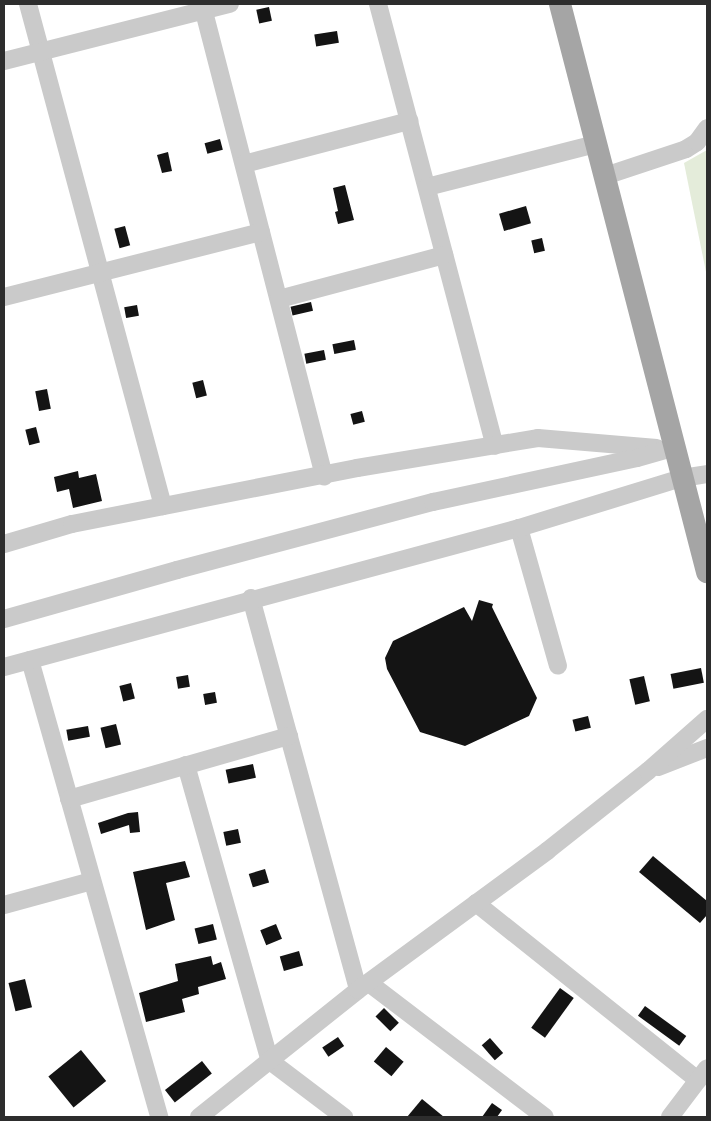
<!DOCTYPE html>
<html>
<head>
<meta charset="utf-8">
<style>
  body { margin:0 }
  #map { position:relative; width:711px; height:1121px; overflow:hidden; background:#fff; font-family:"Asap Condensed",sans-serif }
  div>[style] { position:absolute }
  .green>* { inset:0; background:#e4ecda }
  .building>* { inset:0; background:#141414; transform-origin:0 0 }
  .minor>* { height:18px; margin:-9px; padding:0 9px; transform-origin:9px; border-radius:9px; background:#cacaca }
  .major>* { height:22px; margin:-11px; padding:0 11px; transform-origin:11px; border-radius:11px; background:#a5a5a5 }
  span { translate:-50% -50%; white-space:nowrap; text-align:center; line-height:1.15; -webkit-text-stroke:5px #fff; paint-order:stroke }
  .frame { position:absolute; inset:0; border:5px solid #2d2d2d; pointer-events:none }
</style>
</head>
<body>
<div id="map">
  <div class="green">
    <div style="clip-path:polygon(707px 150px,707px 277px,684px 163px)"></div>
  </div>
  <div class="building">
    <div style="left:269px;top:7px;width:14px;height:13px;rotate:78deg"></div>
    <div style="left:337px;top:31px;width:12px;height:23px;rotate:81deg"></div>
    <div style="left:220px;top:139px;width:11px;height:16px;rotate:75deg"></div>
    <div style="clip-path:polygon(168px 152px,172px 171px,162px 173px,157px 155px)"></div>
    <div style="clip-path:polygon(345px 185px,354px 220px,338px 224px,335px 212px,338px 211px,333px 188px)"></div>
    <div style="left:526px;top:206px;width:18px;height:28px;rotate:74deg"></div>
    <div style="left:125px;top:226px;width:20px;height:11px;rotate:75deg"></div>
    <div style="left:542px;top:238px;width:13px;height:11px;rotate:77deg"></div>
    <div style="left:311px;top:302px;width:9px;height:21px;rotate:77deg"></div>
    <div style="left:137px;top:305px;width:11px;height:13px;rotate:80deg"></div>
    <div style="left:354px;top:340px;width:10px;height:22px;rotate:79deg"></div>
    <div style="left:324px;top:350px;width:10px;height:20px;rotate:79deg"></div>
    <div style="left:203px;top:380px;width:16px;height:11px;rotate:76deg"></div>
    <div style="left:47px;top:389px;width:20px;height:12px;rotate:79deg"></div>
    <div style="left:362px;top:411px;width:11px;height:12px;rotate:75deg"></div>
    <div style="left:36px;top:427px;width:16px;height:11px;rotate:76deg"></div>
    <div style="clip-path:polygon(78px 471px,79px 478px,96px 474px,102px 501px,73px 508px,69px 489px,57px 492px,54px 477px)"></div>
    <div style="clip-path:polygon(479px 600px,493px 604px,492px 607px,537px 698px,529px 716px,465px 746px,420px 732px,387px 669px,385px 658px,393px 641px,464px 607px,472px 621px)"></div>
    <div style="left:701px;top:668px;width:15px;height:31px;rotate:79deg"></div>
    <div style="left:188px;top:675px;width:12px;height:12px;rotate:81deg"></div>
    <div style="left:644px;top:676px;width:26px;height:15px;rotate:77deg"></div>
    <div style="left:131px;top:683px;width:16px;height:12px;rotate:76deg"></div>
    <div style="left:215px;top:692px;width:11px;height:12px;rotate:80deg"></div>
    <div style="left:588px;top:716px;width:12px;height:16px;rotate:76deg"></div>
    <div style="left:116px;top:724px;width:21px;height:16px;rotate:76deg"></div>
    <div style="left:88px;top:726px;width:11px;height:22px;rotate:80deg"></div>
    <div style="left:253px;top:764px;width:14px;height:28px;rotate:78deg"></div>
    <div style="clip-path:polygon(138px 812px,140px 832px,130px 833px,129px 825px,101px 834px,98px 823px,128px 813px)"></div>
    <div style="left:238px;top:829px;width:14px;height:15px;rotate:78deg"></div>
    <div style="clip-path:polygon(653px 856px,707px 901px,707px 915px,700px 923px,639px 872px)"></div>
    <div style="clip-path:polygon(185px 861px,190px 877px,166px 883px,175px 920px,146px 930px,133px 872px)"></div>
    <div style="left:265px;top:869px;width:14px;height:17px;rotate:73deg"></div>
    <div style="left:213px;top:924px;width:16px;height:19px;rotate:76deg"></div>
    <div style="left:276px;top:924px;width:16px;height:17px;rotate:68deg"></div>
    <div style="left:299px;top:951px;width:15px;height:20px;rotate:74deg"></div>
    <div style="clip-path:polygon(211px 956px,213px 965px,221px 962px,226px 979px,198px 987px,199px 994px,182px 999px,185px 1012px,146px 1022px,139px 993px,178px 981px,175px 964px)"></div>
    <div style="left:25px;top:979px;width:29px;height:17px;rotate:76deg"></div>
    <div style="left:560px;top:988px;width:17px;height:49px;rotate:36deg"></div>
    <div style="left:645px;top:1006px;width:51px;height:12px;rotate:36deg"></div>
    <div style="left:384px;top:1008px;width:21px;height:12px;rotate:45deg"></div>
    <div style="left:338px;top:1037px;width:11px;height:19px;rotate:56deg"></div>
    <div style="left:490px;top:1038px;width:20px;height:11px;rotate:49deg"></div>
    <div style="left:386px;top:1047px;width:23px;height:19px;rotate:40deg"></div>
    <div style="left:81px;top:1050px;width:40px;height:42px;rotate:51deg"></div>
    <div style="left:202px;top:1061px;width:16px;height:47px;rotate:52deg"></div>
    <div style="clip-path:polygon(422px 1099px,444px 1117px,407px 1117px)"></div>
    <div style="clip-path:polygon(492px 1103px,502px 1110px,497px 1117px,482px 1117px)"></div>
  </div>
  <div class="minor">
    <div style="left:28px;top:4px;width:520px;rotate:74.95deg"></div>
    <div style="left:202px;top:4px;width:488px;rotate:75.5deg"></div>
    <div style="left:378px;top:4px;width:457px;rotate:75.2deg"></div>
    <div style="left:4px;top:61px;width:233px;rotate:-14.2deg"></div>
    <div style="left:244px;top:164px;width:171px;rotate:-14.6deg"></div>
    <div style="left:605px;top:176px;width:85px;rotate:-18.4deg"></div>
    <div style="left:686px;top:149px;width:13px;rotate:-32deg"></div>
    <div style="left:697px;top:142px;width:17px;rotate:-54deg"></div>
    <div style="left:427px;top:187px;width:174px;rotate:-14.3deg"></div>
    <div style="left:4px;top:297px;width:265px;rotate:-14.2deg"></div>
    <div style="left:279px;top:299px;width:171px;rotate:-14.9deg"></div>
    <div style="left:519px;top:528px;width:143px;rotate:74.2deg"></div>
    <div style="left:4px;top:544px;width:71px;rotate:-16.4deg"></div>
    <div style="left:72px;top:524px;width:290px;rotate:-11.1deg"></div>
    <div style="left:357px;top:468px;width:183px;rotate:-9.4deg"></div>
    <div style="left:538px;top:438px;width:119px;rotate:4.8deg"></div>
    <div style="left:251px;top:598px;width:406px;rotate:74.7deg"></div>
    <div style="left:4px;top:619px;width:180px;rotate:-15.8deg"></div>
    <div style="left:177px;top:570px;width:265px;rotate:-14.9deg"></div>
    <div style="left:433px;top:502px;width:209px;rotate:-12.2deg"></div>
    <div style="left:637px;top:458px;width:40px;rotate:-16deg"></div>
    <div style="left:30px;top:660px;width:475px;rotate:74.2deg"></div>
    <div style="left:4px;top:667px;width:533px;rotate:-15.1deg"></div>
    <div style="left:519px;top:528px;width:170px;rotate:-17.1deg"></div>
    <div style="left:682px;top:478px;width:25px;rotate:-9deg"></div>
    <div style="left:186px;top:765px;width:308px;rotate:74.2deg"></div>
    <div style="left:270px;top:1061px;width:93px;rotate:37.1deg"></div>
    <div style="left:658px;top:767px;width:53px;rotate:-21.2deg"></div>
    <div style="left:69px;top:799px;width:229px;rotate:-16deg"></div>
    <div style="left:476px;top:903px;width:284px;rotate:38.6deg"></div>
    <div style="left:4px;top:905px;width:91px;rotate:-15.3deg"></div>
    <div style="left:369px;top:983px;width:221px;rotate:37.3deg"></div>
    <div style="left:199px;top:1117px;width:203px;rotate:-38.6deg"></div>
    <div style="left:358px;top:990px;width:235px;rotate:-36.3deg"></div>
    <div style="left:547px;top:851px;width:129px;rotate:-38.4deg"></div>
    <div style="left:648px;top:771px;width:79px;rotate:-41.4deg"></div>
    <div style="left:670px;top:1117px;width:61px;rotate:-52.9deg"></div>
  </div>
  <div class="major">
    <div style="left:560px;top:4px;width:587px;rotate:75.49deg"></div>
  </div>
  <div class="frame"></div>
</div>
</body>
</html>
